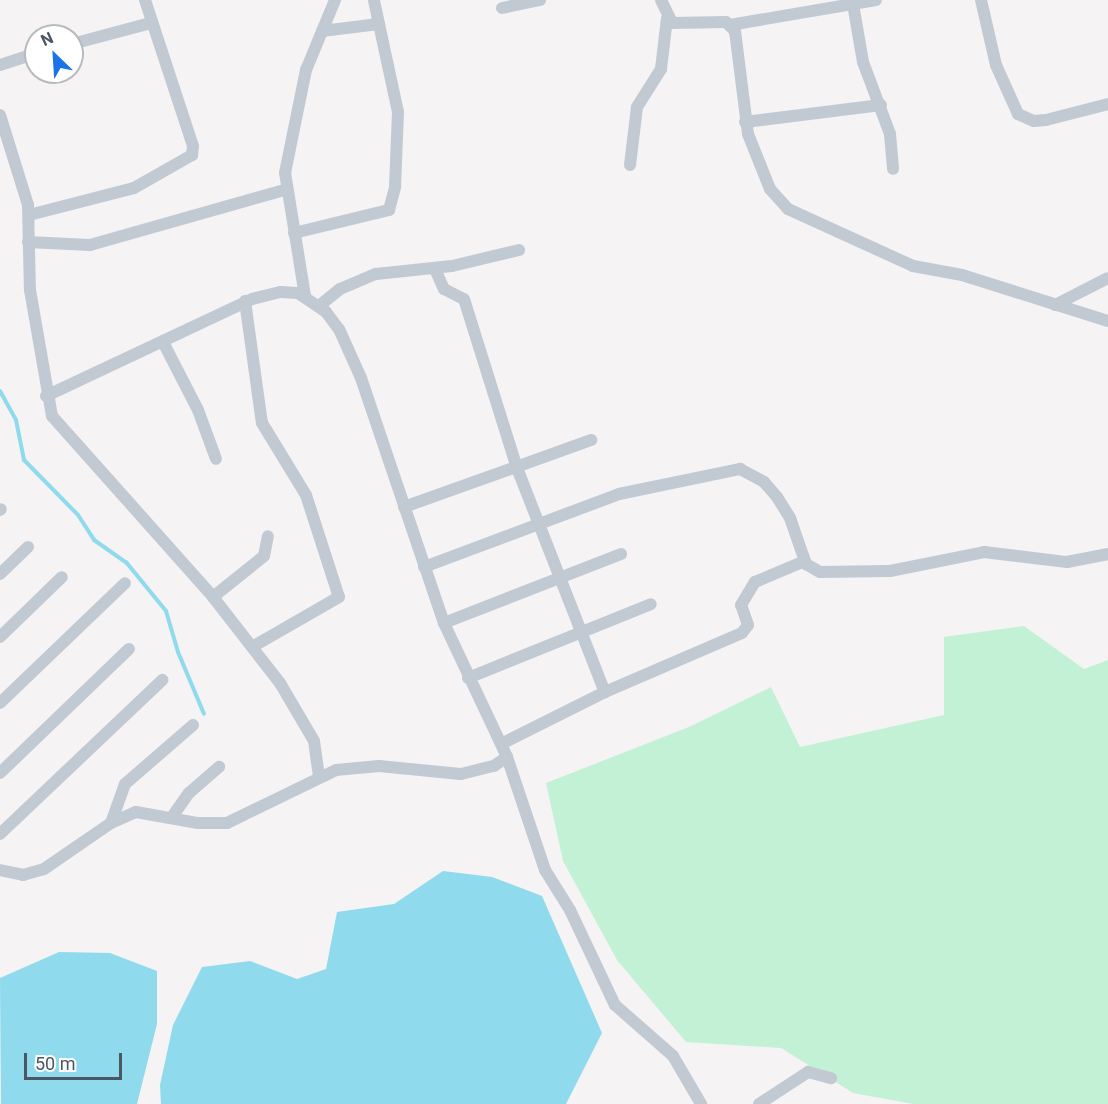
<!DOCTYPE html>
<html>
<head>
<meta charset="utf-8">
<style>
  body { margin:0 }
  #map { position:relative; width:1108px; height:1104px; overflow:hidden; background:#f5f3f3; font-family:Roboto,sans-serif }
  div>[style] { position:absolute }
  .green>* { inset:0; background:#c3f1d5 }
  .water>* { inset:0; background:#90daee }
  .stream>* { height:4px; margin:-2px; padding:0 2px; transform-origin:2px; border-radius:2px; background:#90daee }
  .minor>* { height:12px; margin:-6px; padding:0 6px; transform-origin:6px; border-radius:6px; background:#c1cad2 }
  span { translate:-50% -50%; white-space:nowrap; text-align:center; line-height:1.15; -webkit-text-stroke:6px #fff; paint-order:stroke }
  .north { position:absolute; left:24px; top:24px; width:60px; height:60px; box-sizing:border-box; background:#fff; border:2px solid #b7bbc0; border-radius:50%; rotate:335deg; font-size:16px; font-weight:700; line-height:24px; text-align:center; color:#4a5661 }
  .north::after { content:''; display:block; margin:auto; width:21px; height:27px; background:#1a73e8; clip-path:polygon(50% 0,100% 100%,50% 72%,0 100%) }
  .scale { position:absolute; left:24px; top:1053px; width:98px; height:27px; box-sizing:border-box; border:3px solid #4a5661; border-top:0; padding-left:8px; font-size:18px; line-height:21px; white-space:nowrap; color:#4a5661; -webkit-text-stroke:4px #fff; paint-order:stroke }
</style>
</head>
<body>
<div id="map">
  <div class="green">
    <div style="clip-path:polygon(1024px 626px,1084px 669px,1108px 660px,1108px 1104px,913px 1104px,853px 1093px,781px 1048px,686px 1042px,617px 960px,563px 861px,546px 783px,689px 727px,771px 687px,800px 747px,944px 715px,944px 637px)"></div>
  </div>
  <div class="water">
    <div style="clip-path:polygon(443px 871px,492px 877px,542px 896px,602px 1033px,566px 1104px,161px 1104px,160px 1085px,173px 1025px,202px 967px,250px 961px,297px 979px,326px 969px,337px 912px,394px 904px)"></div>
    <div style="clip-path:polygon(59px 952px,110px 953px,157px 971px,157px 1024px,137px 1104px,1px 1104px,0 978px)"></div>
  </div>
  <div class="stream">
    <div style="left:0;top:391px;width:33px;rotate:61deg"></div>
    <div style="left:16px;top:420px;width:41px;rotate:78.7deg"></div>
    <div style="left:24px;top:460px;width:77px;rotate:45.5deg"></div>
    <div style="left:78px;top:515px;width:30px;rotate:57deg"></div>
    <div style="left:94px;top:540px;width:39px;rotate:35deg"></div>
    <div style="left:126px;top:562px;width:63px;rotate:50.8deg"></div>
    <div style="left:166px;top:611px;width:43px;rotate:73.7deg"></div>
    <div style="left:178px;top:652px;width:67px;rotate:67.2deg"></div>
  </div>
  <div class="minor">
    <div style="left:661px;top:0;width:25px;rotate:64deg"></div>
    <div style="left:672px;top:23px;width:54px;rotate:-1.1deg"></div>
    <div style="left:726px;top:22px;width:13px;rotate:45deg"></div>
    <div style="left:735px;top:31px;width:104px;rotate:82.8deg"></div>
    <div style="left:748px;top:134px;width:59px;rotate:68.2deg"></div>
    <div style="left:770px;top:189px;width:27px;rotate:48deg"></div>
    <div style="left:788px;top:209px;width:137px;rotate:24.5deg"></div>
    <div style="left:913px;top:266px;width:50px;rotate:10.4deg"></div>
    <div style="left:962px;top:275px;width:153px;rotate:17.5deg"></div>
    <div style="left:981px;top:0;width:67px;rotate:77deg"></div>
    <div style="left:996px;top:65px;width:54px;rotate:65.8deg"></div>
    <div style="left:1018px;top:114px;width:17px;rotate:24deg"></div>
    <div style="left:1034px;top:121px;width:12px;rotate:-5deg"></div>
    <div style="left:1046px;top:120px;width:64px;rotate:-14.5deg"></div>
    <div style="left:853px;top:4px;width:59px;rotate:80.2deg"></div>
    <div style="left:863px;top:62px;width:77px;rotate:69.4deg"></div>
    <div style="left:890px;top:134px;width:35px;rotate:85deg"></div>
    <div style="left:502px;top:8px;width:39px;rotate:-12deg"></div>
    <div style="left:730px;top:25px;width:148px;rotate:-9.7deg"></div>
    <div style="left:322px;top:31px;width:57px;rotate:-7deg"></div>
    <div style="left:379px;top:24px;width:25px;rotate:-102deg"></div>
    <div style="left:72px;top:44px;width:82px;rotate:-14.9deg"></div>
    <div style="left:0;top:65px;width:38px;rotate:-18deg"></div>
    <div style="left:0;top:115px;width:94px;rotate:72.7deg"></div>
    <div style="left:28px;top:205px;width:85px;rotate:88.7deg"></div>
    <div style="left:30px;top:290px;width:128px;rotate:80.1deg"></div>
    <div style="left:52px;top:416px;width:242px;rotate:48.3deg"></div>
    <div style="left:213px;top:597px;width:109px;rotate:52.1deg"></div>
    <div style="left:280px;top:683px;width:67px;rotate:59.6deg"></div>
    <div style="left:314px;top:741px;width:36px;rotate:82deg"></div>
    <div style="left:745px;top:122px;width:137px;rotate:-7.1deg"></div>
    <div style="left:630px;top:165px;width:58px;rotate:-83.1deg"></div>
    <div style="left:637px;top:107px;width:45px;rotate:-57.7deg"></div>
    <div style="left:661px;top:69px;width:51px;rotate:-83.3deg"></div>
    <div style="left:29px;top:215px;width:108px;rotate:-14.4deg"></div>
    <div style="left:134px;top:188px;width:67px;rotate:-29.6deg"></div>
    <div style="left:192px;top:155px;width:9px;rotate:-84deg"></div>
    <div style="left:193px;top:146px;width:154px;rotate:-108.2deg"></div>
    <div style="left:294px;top:233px;width:98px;rotate:-13.6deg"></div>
    <div style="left:389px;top:210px;width:24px;rotate:-75deg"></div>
    <div style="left:395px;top:187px;width:75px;rotate:-87.7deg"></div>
    <div style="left:398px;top:112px;width:90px;rotate:-102.2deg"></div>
    <div style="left:28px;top:242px;width:62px;rotate:2.8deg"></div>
    <div style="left:90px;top:245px;width:203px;rotate:-15.8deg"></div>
    <div style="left:435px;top:269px;width:22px;rotate:66deg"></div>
    <div style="left:444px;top:289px;width:22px;rotate:27deg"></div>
    <div style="left:464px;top:299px;width:177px;rotate:72.6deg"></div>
    <div style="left:517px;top:468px;width:241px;rotate:68.6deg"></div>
    <div style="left:305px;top:296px;width:125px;rotate:-99.2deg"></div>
    <div style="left:285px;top:173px;width:105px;rotate:-78.5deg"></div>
    <div style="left:306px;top:70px;width:76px;rotate:-67.5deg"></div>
    <div style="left:245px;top:301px;width:123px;rotate:82.1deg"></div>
    <div style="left:262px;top:423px;width:84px;rotate:58.6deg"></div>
    <div style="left:306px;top:495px;width:107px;rotate:72.1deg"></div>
    <div style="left:339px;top:597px;width:100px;rotate:150.1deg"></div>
    <div style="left:1055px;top:305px;width:59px;rotate:-27deg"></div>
    <div style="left:319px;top:306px;width:27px;rotate:-39deg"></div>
    <div style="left:340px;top:289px;width:39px;rotate:-23deg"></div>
    <div style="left:376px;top:274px;width:76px;rotate:-6deg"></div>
    <div style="left:452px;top:266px;width:69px;rotate:-13.4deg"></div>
    <div style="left:163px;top:342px;width:76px;rotate:62.8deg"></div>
    <div style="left:198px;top:410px;width:52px;rotate:69.8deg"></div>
    <div style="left:46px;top:396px;width:228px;rotate:-25.2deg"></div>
    <div style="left:252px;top:299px;width:29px;rotate:-14deg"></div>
    <div style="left:280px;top:292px;width:18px;rotate:3deg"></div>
    <div style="left:298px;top:293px;width:34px;rotate:34deg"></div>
    <div style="left:326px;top:312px;width:21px;rotate:53deg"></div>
    <div style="left:339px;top:329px;width:54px;rotate:65.8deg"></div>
    <div style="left:361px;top:378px;width:259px;rotate:71.3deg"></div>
    <div style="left:444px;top:623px;width:148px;rotate:64.8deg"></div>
    <div style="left:507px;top:757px;width:119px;rotate:71.4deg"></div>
    <div style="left:545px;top:870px;width:47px;rotate:58deg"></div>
    <div style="left:570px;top:910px;width:105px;rotate:64.7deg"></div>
    <div style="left:615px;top:1005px;width:77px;rotate:41.3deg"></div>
    <div style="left:673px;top:1056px;width:56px;rotate:59.7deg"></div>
    <div style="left:404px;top:507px;width:199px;rotate:-19.7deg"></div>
    <div style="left:0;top:510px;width:1px;rotate:-45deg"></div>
    <div style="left:424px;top:567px;width:208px;rotate:-20.5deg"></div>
    <div style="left:619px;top:494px;width:124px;rotate:-11.7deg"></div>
    <div style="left:740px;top:469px;width:27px;rotate:28deg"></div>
    <div style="left:764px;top:482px;width:20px;rotate:49deg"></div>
    <div style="left:777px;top:497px;width:25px;rotate:58deg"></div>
    <div style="left:790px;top:518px;width:49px;rotate:70.8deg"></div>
    <div style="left:806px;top:564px;width:16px;rotate:30deg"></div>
    <div style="left:820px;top:572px;width:70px;rotate:-0.8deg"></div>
    <div style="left:890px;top:571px;width:96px;rotate:-11.4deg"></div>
    <div style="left:984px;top:552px;width:84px;rotate:6.9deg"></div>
    <div style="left:1067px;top:562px;width:42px;rotate:-11deg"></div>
    <div style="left:0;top:574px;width:39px;rotate:-44deg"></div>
    <div style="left:213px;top:597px;width:65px;rotate:-38.8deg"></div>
    <div style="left:264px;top:556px;width:20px;rotate:-79deg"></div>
    <div style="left:444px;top:623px;width:190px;rotate:-21.3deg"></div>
    <div style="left:0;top:637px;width:86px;rotate:-44.1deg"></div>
    <div style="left:468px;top:678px;width:197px;rotate:-22deg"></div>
    <div style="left:0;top:703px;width:173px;rotate:-43.8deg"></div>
    <div style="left:501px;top:744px;width:116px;rotate:-26.6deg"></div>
    <div style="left:605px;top:692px;width:149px;rotate:-23.3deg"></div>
    <div style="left:742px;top:633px;width:10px;rotate:-53deg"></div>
    <div style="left:748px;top:625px;width:21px;rotate:-109deg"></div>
    <div style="left:741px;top:605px;width:27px;rotate:-59deg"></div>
    <div style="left:755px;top:582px;width:54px;rotate:-22.8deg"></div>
    <div style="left:0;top:773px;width:179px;rotate:-43.9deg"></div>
    <div style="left:172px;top:817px;width:29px;rotate:-55deg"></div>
    <div style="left:189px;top:793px;width:40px;rotate:-41deg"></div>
    <div style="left:111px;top:823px;width:41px;rotate:-70.3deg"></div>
    <div style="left:125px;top:784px;width:90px;rotate:-40.9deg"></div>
    <div style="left:0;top:834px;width:224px;rotate:-43.5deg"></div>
    <div style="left:0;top:870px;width:24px;rotate:12deg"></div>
    <div style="left:23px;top:875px;width:22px;rotate:-16deg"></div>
    <div style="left:44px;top:869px;width:81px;rotate:-34.5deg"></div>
    <div style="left:111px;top:823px;width:27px;rotate:-24deg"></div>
    <div style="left:136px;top:812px;width:63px;rotate:10.1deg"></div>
    <div style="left:198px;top:823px;width:29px"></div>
    <div style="left:227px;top:823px;width:121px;rotate:-25.9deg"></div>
    <div style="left:336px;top:770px;width:43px;rotate:-5.3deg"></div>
    <div style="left:379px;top:766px;width:82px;rotate:5.6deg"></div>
    <div style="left:461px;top:774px;width:34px;rotate:-14deg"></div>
    <div style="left:494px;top:766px;width:16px;rotate:-35deg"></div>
    <div style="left:759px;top:1104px;width:59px;rotate:-33.1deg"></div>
    <div style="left:808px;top:1072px;width:24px;rotate:15deg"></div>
  </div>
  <div class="north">N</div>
  <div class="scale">50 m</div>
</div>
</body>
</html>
